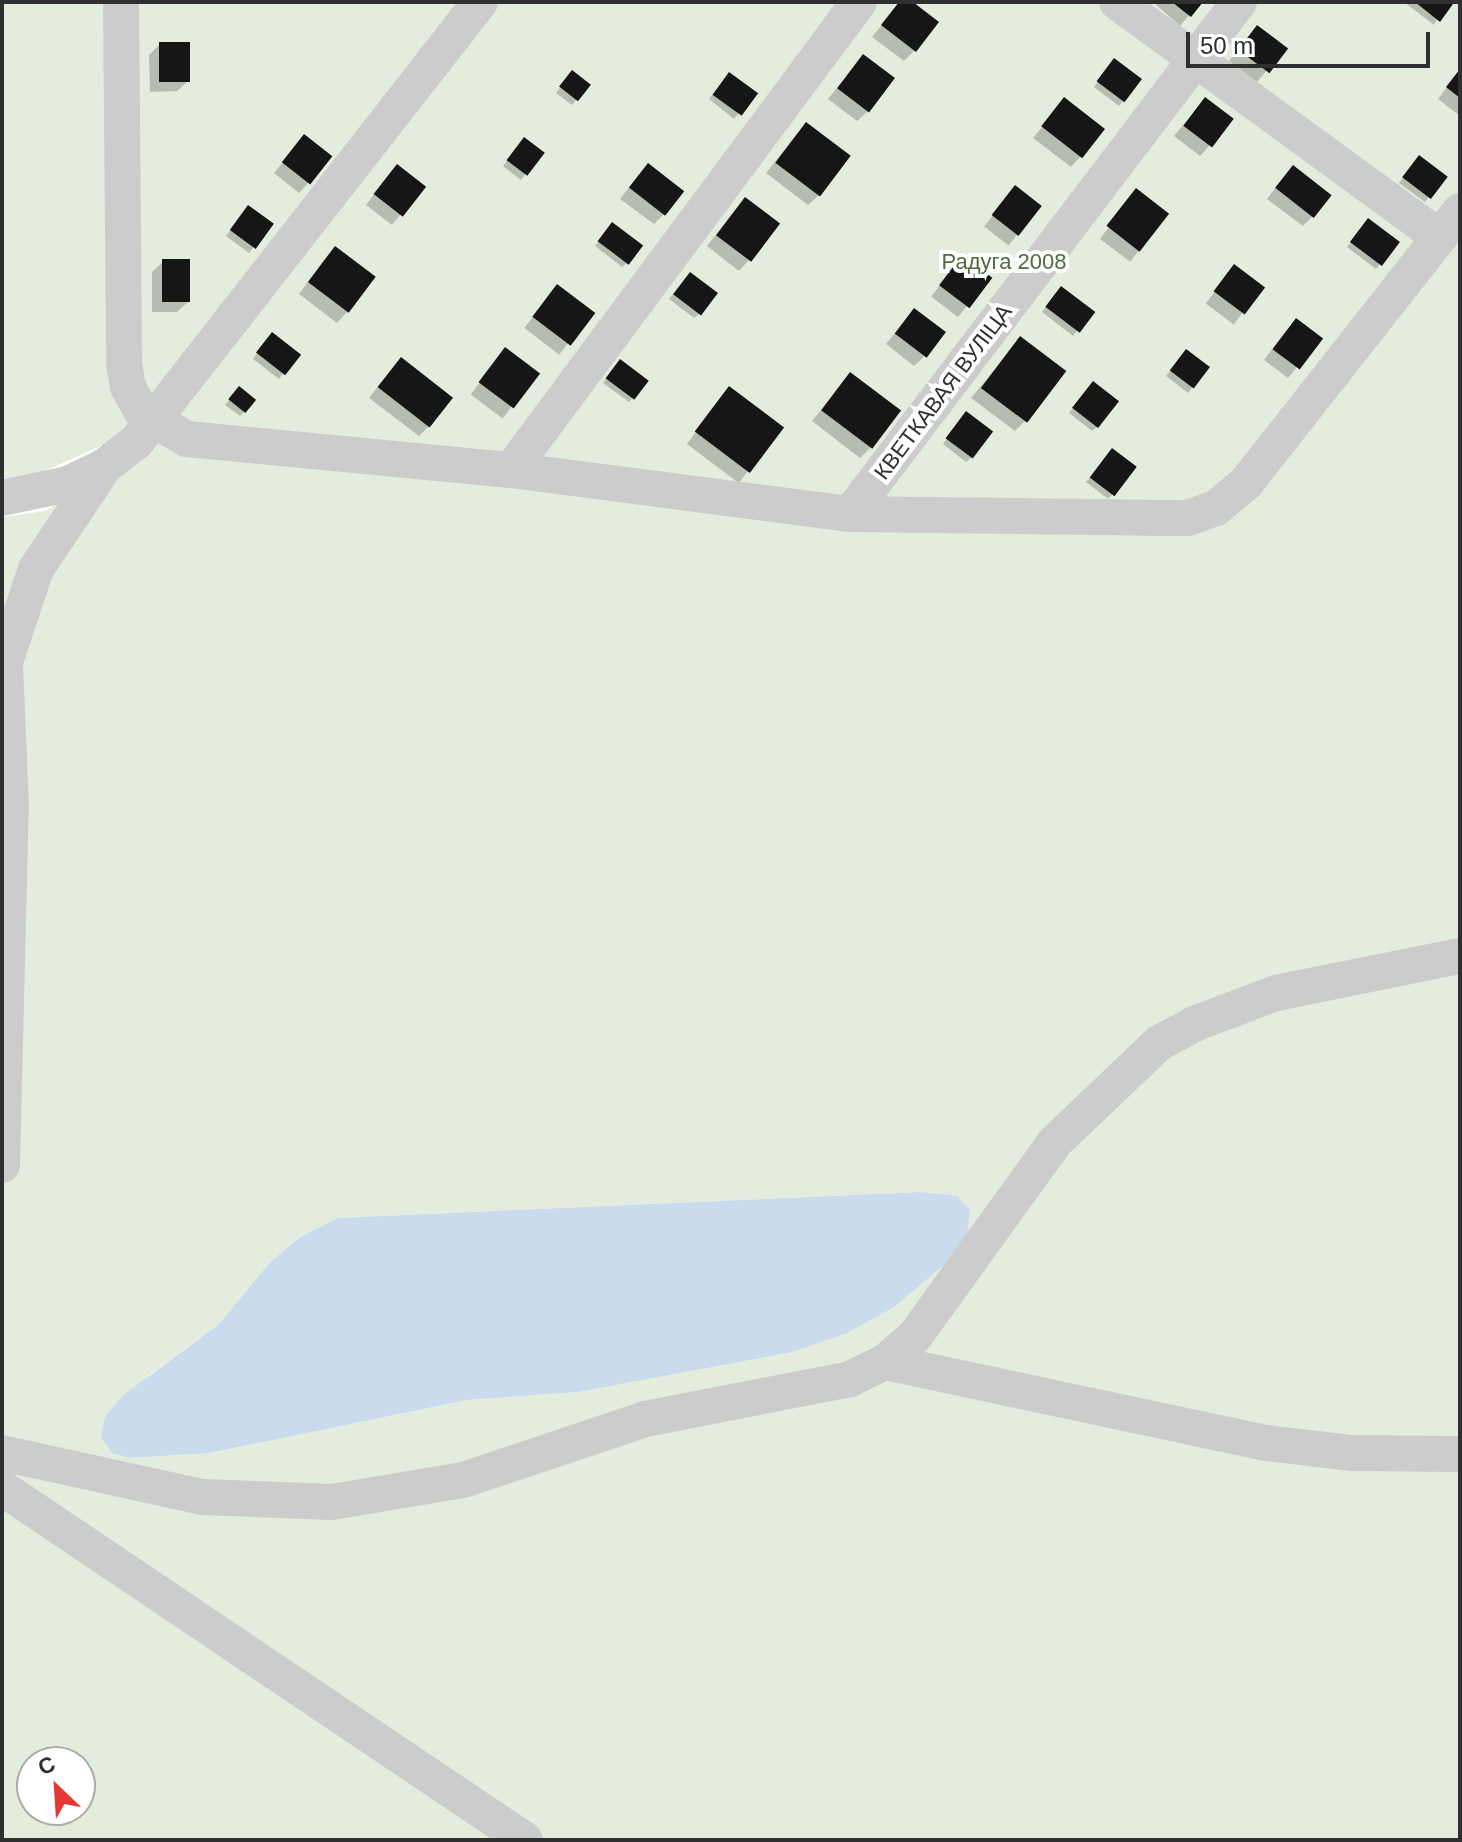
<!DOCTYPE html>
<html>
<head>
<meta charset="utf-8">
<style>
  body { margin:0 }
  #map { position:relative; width:1462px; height:1842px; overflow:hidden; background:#fff; font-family:Arial,sans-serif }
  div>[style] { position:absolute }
  .green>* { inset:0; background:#e4eddd }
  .water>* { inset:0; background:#c9dbec }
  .shadow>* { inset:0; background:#0003; transform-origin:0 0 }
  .building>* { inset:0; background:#161616; transform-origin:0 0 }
  .minor>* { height:36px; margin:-18px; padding:0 18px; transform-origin:18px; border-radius:18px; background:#ccc }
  span { translate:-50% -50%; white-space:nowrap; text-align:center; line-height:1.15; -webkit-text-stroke:8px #fff; paint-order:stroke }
  .park-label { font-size:22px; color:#4d6c3c }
  .street-label { font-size:22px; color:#2f2f2f }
  .frame { position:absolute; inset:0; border:4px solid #2f2f2f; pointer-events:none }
  .north { position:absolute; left:16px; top:1746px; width:80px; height:80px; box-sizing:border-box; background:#fff; border:2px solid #acacac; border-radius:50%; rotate:335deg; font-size:22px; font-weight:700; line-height:32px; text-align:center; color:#2f2f2f }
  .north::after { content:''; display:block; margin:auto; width:28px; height:36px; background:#e63832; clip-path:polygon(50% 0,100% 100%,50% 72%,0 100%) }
  .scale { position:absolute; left:1186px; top:32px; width:244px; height:36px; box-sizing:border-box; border:4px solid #2f2f2f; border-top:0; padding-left:10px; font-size:24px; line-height:28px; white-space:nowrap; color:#2f2f2f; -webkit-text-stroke:6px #fff; paint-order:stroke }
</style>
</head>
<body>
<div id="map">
  <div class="green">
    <div style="clip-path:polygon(evenodd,2px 2px,1460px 2px,1460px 1840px,2px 1840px,2px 517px,45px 511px,150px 450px,114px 440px,36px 475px,2px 479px,2px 2px,920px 1192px,578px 1392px,467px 1400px,211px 1453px,132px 1458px,148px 1376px,219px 1324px,270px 1262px,300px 1237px,337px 1218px,920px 1192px,2px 2px,32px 1762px,80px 1762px,80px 1810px,32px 1810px,32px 1762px)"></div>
  </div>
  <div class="water">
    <div style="clip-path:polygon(920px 1192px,957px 1196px,970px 1210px,967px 1235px,946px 1263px,894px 1307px,847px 1333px,792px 1352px,578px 1392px,467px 1400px,210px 1453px,131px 1458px,112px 1453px,101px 1437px,105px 1417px,122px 1396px,219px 1324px,270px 1262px,300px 1237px,337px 1218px)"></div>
  </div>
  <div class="shadow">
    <div style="clip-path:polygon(901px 2px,910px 2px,914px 51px,904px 61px,872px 37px)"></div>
    <div style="clip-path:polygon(1153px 2px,1200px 2px,1180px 26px)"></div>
    <div style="clip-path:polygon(1404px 2px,1447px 2px,1434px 25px)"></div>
    <div style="clip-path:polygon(1247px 38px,1285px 49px,1257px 82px,1229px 61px)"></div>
    <div style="clip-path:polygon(160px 44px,188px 81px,177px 91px,150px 92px,149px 55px)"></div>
    <div style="clip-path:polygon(863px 56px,868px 111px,857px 121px,828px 99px)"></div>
    <div style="clip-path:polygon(1110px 65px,1139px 80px,1119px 106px,1094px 87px)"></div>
    <div style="clip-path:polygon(1460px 70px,1460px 116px,1438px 99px)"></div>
    <div style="clip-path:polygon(568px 77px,588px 85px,572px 105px,556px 93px)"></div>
    <div style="clip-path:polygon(725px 79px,755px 93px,734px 119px,709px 99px)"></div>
    <div style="clip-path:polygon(1205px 99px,1210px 145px,1200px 156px,1174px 136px)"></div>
    <div style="clip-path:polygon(1064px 100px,1081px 156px,1071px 167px,1033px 138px)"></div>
    <div style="clip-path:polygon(796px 135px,819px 195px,808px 205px,766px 173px)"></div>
    <div style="clip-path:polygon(304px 137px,309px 182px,299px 193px,274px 173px)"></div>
    <div style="clip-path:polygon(520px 144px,525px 175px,521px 180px,503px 166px)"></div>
    <div style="clip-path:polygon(1415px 162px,1429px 197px,1425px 202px,1399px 183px)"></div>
    <div style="clip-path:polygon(638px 176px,664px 214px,654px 224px,620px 199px)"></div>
    <div style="clip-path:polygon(387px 177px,423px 187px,392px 225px,366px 205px)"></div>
    <div style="clip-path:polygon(1283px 178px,1313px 216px,1303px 226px,1267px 199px)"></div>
    <div style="left:1015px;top:187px;width:31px;height:50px;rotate:38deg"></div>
    <div style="left:1136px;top:191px;width:38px;height:60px;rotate:37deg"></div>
    <div style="clip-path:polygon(735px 210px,749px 260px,739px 271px,707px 246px)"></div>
    <div style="clip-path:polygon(244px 212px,271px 225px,249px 253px,226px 236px)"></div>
    <div style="clip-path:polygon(1364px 226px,1380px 264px,1376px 269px,1347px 247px)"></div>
    <div style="clip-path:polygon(608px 230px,627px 263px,622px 267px,595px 246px)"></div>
    <div style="left:962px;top:257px;width:34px;height:50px;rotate:38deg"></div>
    <div style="clip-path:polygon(325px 259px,347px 312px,337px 323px,299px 294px)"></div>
    <div style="clip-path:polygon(163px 262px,188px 302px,177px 312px,152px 312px,152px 272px)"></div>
    <div style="left:1234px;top:266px;width:35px;height:47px;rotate:37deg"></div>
    <div style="clip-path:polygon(685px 279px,699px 314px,694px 318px,669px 299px)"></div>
    <div style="left:557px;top:286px;width:44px;height:53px;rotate:38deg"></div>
    <div style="clip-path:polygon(1056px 293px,1092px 312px,1073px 336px,1042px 312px)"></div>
    <div style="clip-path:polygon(914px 310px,925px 356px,914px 366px,886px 344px)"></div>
    <div style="clip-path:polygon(1286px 331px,1320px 339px,1288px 378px,1264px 360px)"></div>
    <div style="clip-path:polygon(267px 339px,283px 374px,279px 379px,253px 359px)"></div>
    <div style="clip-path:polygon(1020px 339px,1025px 421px,1015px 431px,971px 398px)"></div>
    <div style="left:505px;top:349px;width:40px;height:57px;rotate:37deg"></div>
    <div style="clip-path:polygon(1182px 356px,1207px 368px,1188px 393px,1166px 376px)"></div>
    <div style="clip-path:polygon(616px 366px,646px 381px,629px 402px,603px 383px)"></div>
    <div style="clip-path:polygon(391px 370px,429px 426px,419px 436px,369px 398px)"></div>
    <div style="clip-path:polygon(850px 375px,870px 448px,860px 458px,812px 421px)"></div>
    <div style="left:729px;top:388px;width:65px;height:70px;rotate:37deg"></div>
    <div style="clip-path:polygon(1088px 388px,1097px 427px,1092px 431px,1069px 413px)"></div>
    <div style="clip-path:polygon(234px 394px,244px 412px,240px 416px,225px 405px)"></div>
    <div style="clip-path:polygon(962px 418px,971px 458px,966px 462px,943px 444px)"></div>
    <div style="clip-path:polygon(1108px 455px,1113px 494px,1108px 499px,1086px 482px)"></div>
  </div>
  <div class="building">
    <div style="clip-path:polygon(899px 2px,913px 2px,939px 22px,916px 52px,881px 25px)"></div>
    <div style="clip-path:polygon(1172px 2px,1203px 2px,1191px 17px)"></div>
    <div style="clip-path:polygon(1415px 2px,1450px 2px,1453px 4px,1440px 22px)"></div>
    <div style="left:1257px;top:25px;width:39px;height:31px;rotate:37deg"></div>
    <div style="left:159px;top:42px;width:31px;height:40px"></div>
    <div style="left:863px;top:54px;width:40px;height:43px;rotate:37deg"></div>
    <div style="left:1114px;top:58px;width:35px;height:29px;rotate:37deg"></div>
    <div style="clip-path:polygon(1460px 69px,1460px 98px,1446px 87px)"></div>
    <div style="left:572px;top:70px;width:24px;height:21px;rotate:38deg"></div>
    <div style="left:729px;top:72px;width:36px;height:28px;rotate:36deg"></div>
    <div style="left:1064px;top:97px;width:52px;height:37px;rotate:38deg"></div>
    <div style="left:1205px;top:97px;width:36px;height:36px;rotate:37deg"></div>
    <div style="left:806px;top:122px;width:56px;height:51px;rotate:37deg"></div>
    <div style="left:304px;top:134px;width:36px;height:36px;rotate:38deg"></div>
    <div style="left:524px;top:137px;width:26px;height:29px;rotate:37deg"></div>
    <div style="left:1419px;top:155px;width:36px;height:28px;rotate:37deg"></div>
    <div style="left:648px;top:163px;width:46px;height:31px;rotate:38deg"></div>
    <div style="left:397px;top:164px;width:37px;height:38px;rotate:38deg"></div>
    <div style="left:1293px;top:165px;width:49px;height:29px;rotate:38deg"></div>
    <div style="left:1015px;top:185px;width:34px;height:38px;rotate:38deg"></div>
    <div style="left:1136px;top:188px;width:42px;height:48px;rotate:38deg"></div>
    <div style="left:745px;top:197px;width:44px;height:48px;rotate:37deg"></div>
    <div style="left:248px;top:205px;width:32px;height:31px;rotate:36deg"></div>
    <div style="left:1368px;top:218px;width:40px;height:30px;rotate:37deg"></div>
    <div style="left:612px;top:222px;width:39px;height:24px;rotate:37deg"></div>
    <div style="left:335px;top:246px;width:51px;height:45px;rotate:37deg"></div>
    <div style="left:962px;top:255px;width:38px;height:38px;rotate:37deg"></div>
    <div style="left:190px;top:259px;width:43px;height:28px;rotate:90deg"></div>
    <div style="left:1234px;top:264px;width:39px;height:34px;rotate:37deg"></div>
    <div style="left:690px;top:272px;width:35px;height:28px;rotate:37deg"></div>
    <div style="left:557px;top:284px;width:48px;height:41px;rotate:37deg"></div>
    <div style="left:1061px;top:286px;width:43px;height:26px;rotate:37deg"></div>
    <div style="left:914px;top:308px;width:40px;height:32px;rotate:37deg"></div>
    <div style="left:1296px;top:318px;width:34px;height:39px;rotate:37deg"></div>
    <div style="left:272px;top:332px;width:37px;height:26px;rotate:38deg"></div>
    <div style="left:1020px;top:336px;width:58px;height:65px;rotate:37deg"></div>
    <div style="left:505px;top:347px;width:44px;height:44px;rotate:37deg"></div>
    <div style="left:1186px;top:349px;width:30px;height:27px;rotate:37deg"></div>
    <div style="left:401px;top:357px;width:66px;height:38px;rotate:38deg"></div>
    <div style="left:620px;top:359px;width:36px;height:24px;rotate:37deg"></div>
    <div style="left:850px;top:372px;width:64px;height:48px;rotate:37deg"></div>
    <div style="left:1093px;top:381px;width:33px;height:34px;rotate:38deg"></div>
    <div style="left:239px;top:386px;width:22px;height:17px;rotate:39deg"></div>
    <div style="left:729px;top:386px;width:69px;height:57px;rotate:37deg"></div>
    <div style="left:966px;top:411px;width:34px;height:34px;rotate:37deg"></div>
    <div style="left:1112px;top:448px;width:31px;height:37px;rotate:37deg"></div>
  </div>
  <div class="minor">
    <div style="left:121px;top:2px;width:362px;rotate:89.5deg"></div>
    <div style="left:124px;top:364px;width:23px;rotate:80deg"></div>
    <div style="left:128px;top:387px;width:31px;rotate:61deg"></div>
    <div style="left:143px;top:414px;width:51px;rotate:29.6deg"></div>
    <div style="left:187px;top:439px;width:325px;rotate:5.5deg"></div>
    <div style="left:511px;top:470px;width:342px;rotate:7.4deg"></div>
    <div style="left:850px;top:514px;width:338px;rotate:0.7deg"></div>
    <div style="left:1188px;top:518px;width:30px;rotate:-20deg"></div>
    <div style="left:1216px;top:508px;width:39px;rotate:-40deg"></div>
    <div style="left:1246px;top:483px;width:346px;rotate:-51.8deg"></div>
    <div style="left:1117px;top:2px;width:399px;rotate:36.1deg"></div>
    <div style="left:511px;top:470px;width:583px;rotate:-53.37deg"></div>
    <div style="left:2px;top:498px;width:67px;rotate:-12deg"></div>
    <div style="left:68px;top:484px;width:41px;rotate:-25.9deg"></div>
    <div style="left:105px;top:466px;width:41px;rotate:-38deg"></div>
    <div style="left:137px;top:441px;width:557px;rotate:-52deg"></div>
    <div style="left:850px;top:514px;width:643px;rotate:-52.77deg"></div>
    <div style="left:2px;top:1165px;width:358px;rotate:-88.6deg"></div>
    <div style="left:11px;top:807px;width:145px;rotate:-92.4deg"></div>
    <div style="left:5px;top:662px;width:98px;rotate:-71.6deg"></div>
    <div style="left:36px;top:569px;width:124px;rotate:-56.2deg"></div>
    <div style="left:885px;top:1362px;width:390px;rotate:12deg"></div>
    <div style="left:1267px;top:1443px;width:86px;rotate:6.7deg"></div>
    <div style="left:1352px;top:1453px;width:108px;rotate:0.5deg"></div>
    <div style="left:2px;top:1453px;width:205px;rotate:12.4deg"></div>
    <div style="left:202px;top:1497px;width:130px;rotate:2.2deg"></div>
    <div style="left:332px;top:1502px;width:133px;rotate:-9.5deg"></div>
    <div style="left:463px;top:1480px;width:192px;rotate:-18.5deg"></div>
    <div style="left:645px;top:1419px;width:209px;rotate:-11deg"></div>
    <div style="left:850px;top:1379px;width:39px;rotate:-26deg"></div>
    <div style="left:885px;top:1362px;width:40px;rotate:-41deg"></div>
    <div style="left:915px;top:1336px;width:238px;rotate:-54.2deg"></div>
    <div style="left:1054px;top:1143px;width:145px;rotate:-43.6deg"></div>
    <div style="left:1159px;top:1043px;width:40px;rotate:-28deg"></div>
    <div style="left:1194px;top:1024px;width:88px;rotate:-20.7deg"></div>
    <div style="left:1276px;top:993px;width:188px;rotate:-11.4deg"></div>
    <div style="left:2px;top:1488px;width:630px;rotate:33.94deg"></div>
  </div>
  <div class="park-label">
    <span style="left:1004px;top:262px">Радуга 2008</span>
  </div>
  <div class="street-label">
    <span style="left:943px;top:392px;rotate:-53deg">КВЕТКАВАЯ ВУЛІЦА</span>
  </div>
  <div class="frame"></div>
  <div class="north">С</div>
  <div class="scale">50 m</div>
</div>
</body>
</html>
